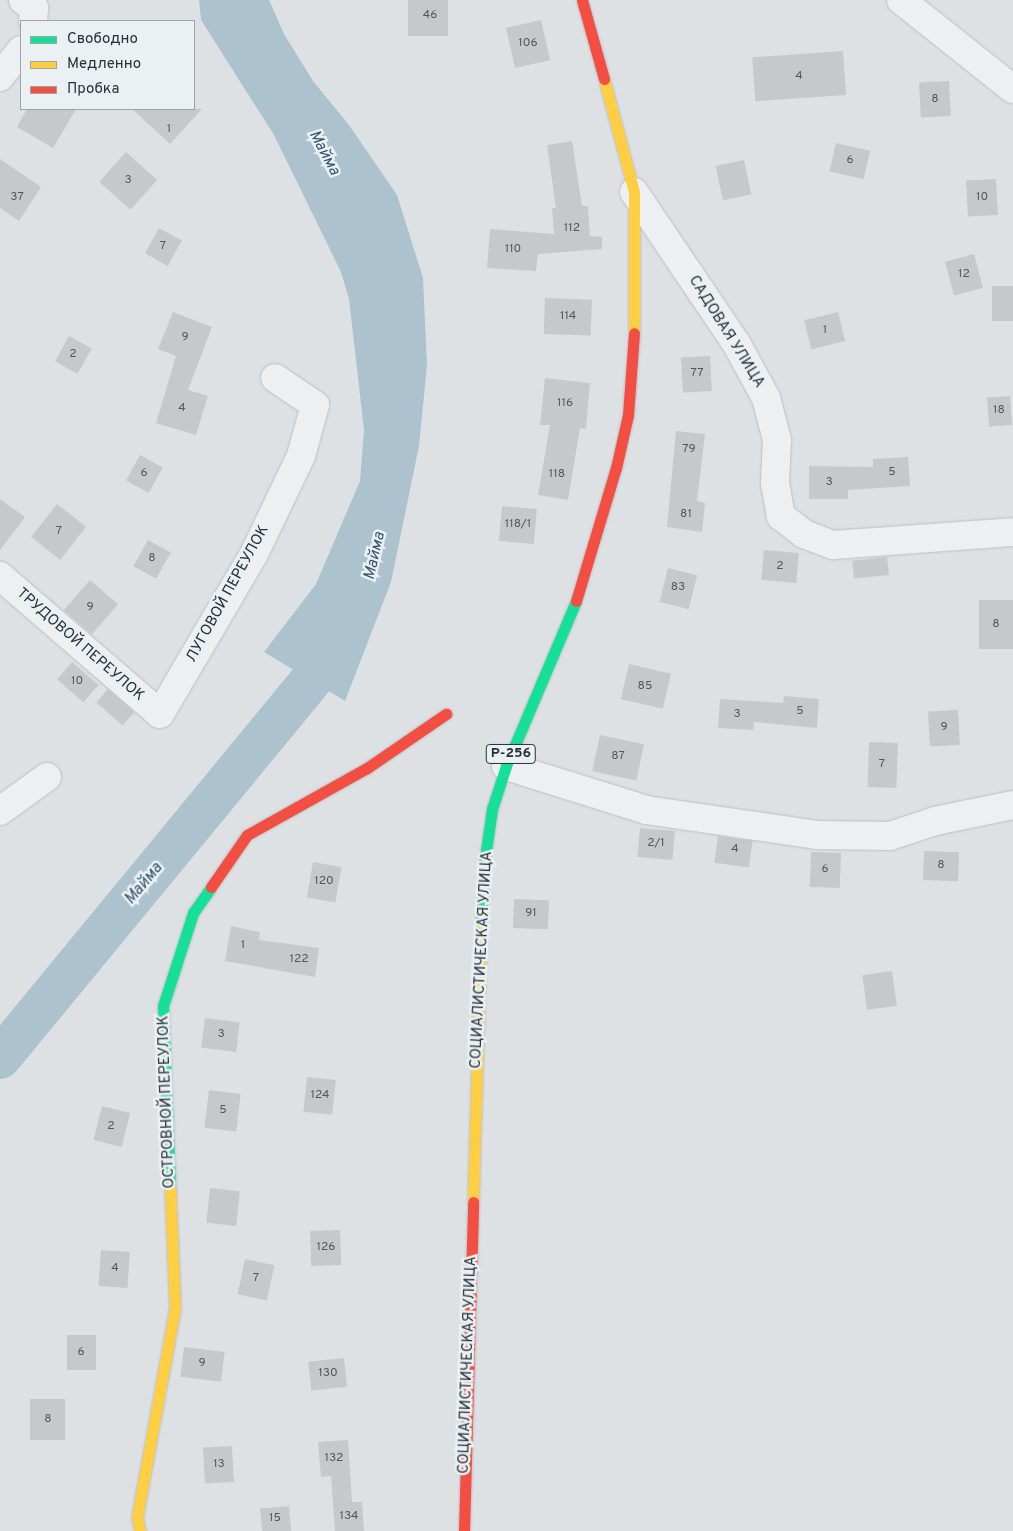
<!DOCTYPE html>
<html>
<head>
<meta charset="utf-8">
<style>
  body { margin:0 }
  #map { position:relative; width:1013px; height:1531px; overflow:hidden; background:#dee1e4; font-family:Overpass,sans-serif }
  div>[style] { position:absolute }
  .water>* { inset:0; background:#acc2ce }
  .river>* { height:42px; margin:-21px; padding:0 21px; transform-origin:21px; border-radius:21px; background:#acc2ce }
  .building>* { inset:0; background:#c6c9cc; transform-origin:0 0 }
  .roads { filter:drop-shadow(0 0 1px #bcbfc2) drop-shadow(0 0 1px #bcbfc2) }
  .street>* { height:28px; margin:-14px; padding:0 14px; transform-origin:14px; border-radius:14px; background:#edeff0 }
  .fast>* { height:11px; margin:-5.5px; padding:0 5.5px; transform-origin:5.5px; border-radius:5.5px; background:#16e098 }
  .slow>* { height:11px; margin:-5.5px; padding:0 5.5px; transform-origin:5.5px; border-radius:5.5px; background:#ffcf43 }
  .jam>* { height:11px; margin:-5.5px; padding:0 5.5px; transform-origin:5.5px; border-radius:5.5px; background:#f24e42 }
  span { translate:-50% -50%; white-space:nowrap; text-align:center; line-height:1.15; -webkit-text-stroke:5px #ebf0f3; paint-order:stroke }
  .number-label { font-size:12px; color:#4f5860 }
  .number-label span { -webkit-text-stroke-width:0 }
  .shield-label span { padding:1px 4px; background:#ebf0f3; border:1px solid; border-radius:4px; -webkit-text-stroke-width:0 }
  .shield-label { font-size:14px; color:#26313b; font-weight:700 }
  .street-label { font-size:15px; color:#26313b }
  .water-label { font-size:16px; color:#32566e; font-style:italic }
  .legend { position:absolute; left:20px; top:20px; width:175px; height:90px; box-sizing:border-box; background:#ebf0f3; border:1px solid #9ca4a9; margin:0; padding:6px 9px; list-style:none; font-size:15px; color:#26313b }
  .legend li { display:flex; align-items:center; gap:10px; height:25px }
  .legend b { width:25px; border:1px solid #9ca4a9 }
</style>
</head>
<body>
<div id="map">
  <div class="water">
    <div style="clip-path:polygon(199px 0,269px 0,284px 34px,313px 81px,349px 125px,397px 195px,423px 278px,427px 365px,419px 446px,391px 582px,345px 701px,264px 652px,316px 584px,360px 481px,364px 430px,349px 299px,341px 272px,274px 135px,201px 20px)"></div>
  </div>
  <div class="river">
    <div style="left:0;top:1058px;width:529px;rotate:-50.53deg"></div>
    <div style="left:336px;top:650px;width:19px;rotate:-65deg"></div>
  </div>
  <div class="building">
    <div style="left:408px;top:0;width:40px;height:36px"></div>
    <div style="left:541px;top:20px;width:41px;height:36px;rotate:77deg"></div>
    <div style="left:843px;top:51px;width:44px;height:91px;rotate:86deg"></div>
    <div style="left:949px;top:81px;width:35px;height:30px;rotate:87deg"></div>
    <div style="clip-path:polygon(27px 109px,76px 109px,53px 148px,17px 127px)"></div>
    <div style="clip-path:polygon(132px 109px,202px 109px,170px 144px)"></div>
    <div style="clip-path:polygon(572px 141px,582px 206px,588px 206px,590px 236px,602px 237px,602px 249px,538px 254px,536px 271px,487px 268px,490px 229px,554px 234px,552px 208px,556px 208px,547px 145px)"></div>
    <div style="left:836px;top:143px;width:35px;height:29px;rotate:13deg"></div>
    <div style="left:126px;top:152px;width:42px;height:40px;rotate:42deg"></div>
    <div style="clip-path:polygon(0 159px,41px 187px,19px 221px,0 208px)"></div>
    <div style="left:744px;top:160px;width:35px;height:29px;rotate:78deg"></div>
    <div style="left:996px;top:179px;width:36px;height:30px;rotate:87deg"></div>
    <div style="left:159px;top:228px;width:26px;height:29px;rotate:29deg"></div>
    <div style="left:974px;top:254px;width:35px;height:30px;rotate:75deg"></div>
    <div style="left:1013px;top:286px;width:35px;height:21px;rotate:90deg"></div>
    <div style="left:545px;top:298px;width:47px;height:36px;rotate:2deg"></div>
    <div style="clip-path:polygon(173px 312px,212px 327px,188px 390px,208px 396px,196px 435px,156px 423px,176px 356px,158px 349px)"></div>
    <div style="left:838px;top:312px;width:30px;height:35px;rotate:76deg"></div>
    <div style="left:69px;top:336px;width:26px;height:29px;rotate:29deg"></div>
    <div style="left:710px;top:356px;width:35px;height:29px;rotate:87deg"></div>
    <div style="clip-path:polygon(545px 378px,590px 383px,586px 429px,580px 428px,568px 500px,538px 495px,550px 425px,540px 425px)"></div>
    <div style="left:1010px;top:396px;width:29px;height:23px;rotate:86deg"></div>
    <div style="clip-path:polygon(676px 431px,705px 434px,697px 501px,705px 503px,702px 532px,667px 527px)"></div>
    <div style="left:140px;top:455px;width:26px;height:29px;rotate:29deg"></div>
    <div style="clip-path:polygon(908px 457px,910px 486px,848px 490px,848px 499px,809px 499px,809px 466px,873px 467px,873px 459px)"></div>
    <div style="clip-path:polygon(0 499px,25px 517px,0 550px)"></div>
    <div style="left:57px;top:504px;width:37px;height:42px;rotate:38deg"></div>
    <div style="left:502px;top:506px;width:35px;height:35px;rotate:5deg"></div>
    <div style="left:148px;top:540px;width:26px;height:30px;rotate:29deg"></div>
    <div style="left:764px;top:550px;width:35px;height:30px;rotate:5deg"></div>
    <div style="left:887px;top:557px;width:18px;height:35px;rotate:84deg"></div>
    <div style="left:668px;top:568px;width:30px;height:35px;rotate:14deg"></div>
    <div style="left:90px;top:580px;width:37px;height:40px;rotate:41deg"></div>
    <div style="left:1013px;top:600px;width:49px;height:34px;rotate:90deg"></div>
    <div style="left:72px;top:662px;width:35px;height:23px;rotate:41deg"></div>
    <div style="left:629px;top:664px;width:43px;height:36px;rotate:13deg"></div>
    <div style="left:108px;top:689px;width:35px;height:18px;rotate:41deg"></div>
    <div style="clip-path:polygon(784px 696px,819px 699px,817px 728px,754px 722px,753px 730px,718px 728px,720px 699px,783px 703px)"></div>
    <div style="left:958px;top:710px;width:35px;height:30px;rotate:87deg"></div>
    <div style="left:600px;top:735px;width:45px;height:37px;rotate:12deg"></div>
    <div style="left:869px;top:742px;width:29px;height:45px;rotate:2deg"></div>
    <div style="left:640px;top:828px;width:35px;height:29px;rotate:5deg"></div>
    <div style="left:718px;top:836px;width:35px;height:27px;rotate:8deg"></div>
    <div style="left:924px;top:851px;width:35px;height:29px;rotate:2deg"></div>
    <div style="left:811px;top:852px;width:30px;height:35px;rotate:2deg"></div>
    <div style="left:313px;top:862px;width:29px;height:36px;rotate:10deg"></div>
    <div style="left:514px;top:899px;width:35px;height:29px;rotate:2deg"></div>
    <div style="clip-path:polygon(231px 926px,260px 932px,259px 940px,319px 948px,315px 977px,225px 961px)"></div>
    <div style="left:892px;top:971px;width:35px;height:30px;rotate:82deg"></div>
    <div style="left:205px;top:1018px;width:35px;height:30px;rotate:7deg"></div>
    <div style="left:307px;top:1077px;width:29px;height:35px;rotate:6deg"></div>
    <div style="left:209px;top:1090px;width:32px;height:38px;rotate:7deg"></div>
    <div style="left:102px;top:1106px;width:29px;height:35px;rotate:14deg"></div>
    <div style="left:210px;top:1188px;width:30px;height:35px;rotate:6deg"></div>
    <div style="left:340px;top:1230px;width:35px;height:30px;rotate:88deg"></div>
    <div style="left:101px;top:1250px;width:29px;height:36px;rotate:4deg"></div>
    <div style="left:245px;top:1259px;width:30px;height:36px;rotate:12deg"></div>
    <div style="left:67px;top:1335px;width:29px;height:35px"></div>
    <div style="left:184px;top:1347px;width:41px;height:30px;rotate:7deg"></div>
    <div style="left:344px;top:1358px;width:29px;height:36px;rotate:84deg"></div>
    <div style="left:65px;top:1399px;width:41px;height:35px;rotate:90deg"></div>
    <div style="clip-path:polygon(348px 1440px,352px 1502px,362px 1502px,364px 1531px,335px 1531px,331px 1476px,321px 1477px,318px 1442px)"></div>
    <div style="left:232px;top:1446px;width:36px;height:29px;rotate:87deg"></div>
    <div style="left:289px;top:1506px;width:25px;height:29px;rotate:85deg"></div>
  </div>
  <div class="roads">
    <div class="street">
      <div style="left:23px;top:0;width:14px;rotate:36deg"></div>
      <div style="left:34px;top:8px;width:13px;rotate:94deg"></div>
      <div style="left:901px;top:0;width:143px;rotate:38.5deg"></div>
      <div style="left:0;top:77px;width:34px;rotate:-52deg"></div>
      <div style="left:634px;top:192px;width:182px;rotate:56deg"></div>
      <div style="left:736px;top:343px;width:63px;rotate:61.4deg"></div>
      <div style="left:766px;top:398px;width:43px;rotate:75.3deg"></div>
      <div style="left:777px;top:440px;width:43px;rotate:92.7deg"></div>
      <div style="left:775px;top:483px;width:34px;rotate:80deg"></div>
      <div style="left:781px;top:516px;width:29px;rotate:38deg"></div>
      <div style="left:804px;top:534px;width:31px;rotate:21deg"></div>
      <div style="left:833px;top:545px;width:180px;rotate:-4.1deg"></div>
      <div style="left:0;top:576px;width:211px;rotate:40.8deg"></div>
      <div style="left:160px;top:714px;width:186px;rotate:-59.6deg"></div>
      <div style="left:254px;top:554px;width:109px;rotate:-64.4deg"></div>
      <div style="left:301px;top:456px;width:53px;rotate:-74.6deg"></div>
      <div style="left:315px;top:405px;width:48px;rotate:-146deg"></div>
      <div style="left:506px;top:766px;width:147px;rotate:17.4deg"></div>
      <div style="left:646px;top:810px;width:174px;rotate:8.3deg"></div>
      <div style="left:818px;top:835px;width:72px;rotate:0.8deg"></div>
      <div style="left:890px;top:836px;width:47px;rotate:-18.4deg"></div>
      <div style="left:935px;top:821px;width:80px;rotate:-11.6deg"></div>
      <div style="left:0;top:811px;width:58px;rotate:-35.9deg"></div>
    </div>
    <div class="fast">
      <div style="left:481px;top:929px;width:58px;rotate:-88deg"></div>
      <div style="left:483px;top:871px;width:63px;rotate:-81.7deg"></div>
      <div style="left:492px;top:809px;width:45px;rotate:-72deg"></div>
      <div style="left:506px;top:766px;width:179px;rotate:-67deg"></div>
      <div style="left:170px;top:1187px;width:181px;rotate:-92.2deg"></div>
      <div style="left:163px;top:1006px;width:98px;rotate:-72.1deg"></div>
      <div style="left:193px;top:913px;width:32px;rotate:-55deg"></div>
    </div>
    <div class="slow">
      <div style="left:604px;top:79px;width:117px;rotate:75.1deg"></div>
      <div style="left:634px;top:192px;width:141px;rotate:90deg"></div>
      <div style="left:473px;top:1202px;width:273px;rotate:-88.3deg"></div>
      <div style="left:140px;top:1531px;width:14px;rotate:-102deg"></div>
      <div style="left:137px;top:1517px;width:213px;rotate:-79.7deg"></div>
      <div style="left:175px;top:1307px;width:120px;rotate:-92.4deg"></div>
    </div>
    <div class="jam">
      <div style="left:582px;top:0;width:82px;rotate:74.4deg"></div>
      <div style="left:576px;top:601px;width:139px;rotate:-73.3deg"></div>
      <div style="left:616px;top:468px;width:54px;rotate:-77.2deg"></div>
      <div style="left:628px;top:415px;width:82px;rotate:-85.8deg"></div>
      <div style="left:211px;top:887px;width:63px;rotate:-55.3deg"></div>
      <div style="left:247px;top:835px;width:137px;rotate:-29.2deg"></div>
      <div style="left:367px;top:768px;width:96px;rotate:-34.4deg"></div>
      <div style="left:464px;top:1531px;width:329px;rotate:-88.4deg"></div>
    </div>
  </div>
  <div class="number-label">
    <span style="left:430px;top:16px">46</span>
    <span style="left:528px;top:44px">106</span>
    <span style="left:799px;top:77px">4</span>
    <span style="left:935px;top:100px">8</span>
    <span style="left:169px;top:130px">1</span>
    <span style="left:850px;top:161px">6</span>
    <span style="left:128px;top:181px">3</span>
    <span style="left:17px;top:198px">37</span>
    <span style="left:982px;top:198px">10</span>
    <span style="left:572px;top:229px">112</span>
    <span style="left:163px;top:247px">7</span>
    <span style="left:513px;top:250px">110</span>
    <span style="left:964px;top:275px">12</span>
    <span style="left:568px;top:317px">114</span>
    <span style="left:825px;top:331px">1</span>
    <span style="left:185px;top:338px">9</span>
    <span style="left:73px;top:355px">2</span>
    <span style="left:697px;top:374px">77</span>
    <span style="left:565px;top:404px">116</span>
    <span style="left:182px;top:409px">4</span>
    <span style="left:999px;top:411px">18</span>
    <span style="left:689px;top:450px">79</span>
    <span style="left:892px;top:473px">5</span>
    <span style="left:144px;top:474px">6</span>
    <span style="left:557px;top:475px">118</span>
    <span style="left:829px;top:483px">3</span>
    <span style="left:686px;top:515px">81</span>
    <span style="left:518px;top:525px">118/1</span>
    <span style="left:59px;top:532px">7</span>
    <span style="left:152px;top:559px">8</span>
    <span style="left:780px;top:567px">2</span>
    <span style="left:678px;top:588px">83</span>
    <span style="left:90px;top:608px">9</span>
    <span style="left:996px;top:625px">8</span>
    <span style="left:77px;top:682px">10</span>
    <span style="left:645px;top:687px">85</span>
    <span style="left:800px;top:712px">5</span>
    <span style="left:737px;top:715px">3</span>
    <span style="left:944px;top:728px">9</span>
    <span style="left:618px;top:757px">87</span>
    <span style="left:882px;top:765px">7</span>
    <span style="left:656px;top:844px">2/1</span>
    <span style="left:735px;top:850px">4</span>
    <span style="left:941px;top:866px">8</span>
    <span style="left:825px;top:870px">6</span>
    <span style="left:324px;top:882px">120</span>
    <span style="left:531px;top:914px">91</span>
    <span style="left:243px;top:946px">1</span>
    <span style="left:299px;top:960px">122</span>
    <span style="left:221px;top:1035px">3</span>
    <span style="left:320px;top:1096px">124</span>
    <span style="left:223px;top:1111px">5</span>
    <span style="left:111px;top:1127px">2</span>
    <span style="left:326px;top:1248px">126</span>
    <span style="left:115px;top:1269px">4</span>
    <span style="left:256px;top:1279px">7</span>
    <span style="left:81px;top:1353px">6</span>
    <span style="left:202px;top:1364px">9</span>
    <span style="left:328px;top:1374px">130</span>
    <span style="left:48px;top:1420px">8</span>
    <span style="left:334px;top:1459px">132</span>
    <span style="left:219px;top:1465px">13</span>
    <span style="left:349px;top:1517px">134</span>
    <span style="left:275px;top:1519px">15</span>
  </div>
  <div class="shield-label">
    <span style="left:511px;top:754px">Р-256</span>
  </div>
  <div class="street-label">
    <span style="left:726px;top:332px;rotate:58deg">САДОВАЯ УЛИЦА</span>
    <span style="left:228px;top:594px;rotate:-61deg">ЛУГОВОЙ ПЕРЕУЛОК</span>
    <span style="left:80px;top:645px;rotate:41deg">ТРУДОВОЙ ПЕРЕУЛОК</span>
    <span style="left:482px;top:960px;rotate:-87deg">СОЦИАЛИСТИЧЕСКАЯ УЛИЦА</span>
    <span style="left:167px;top:1102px;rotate:-92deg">ОСТРОВНОЙ ПЕРЕУЛОК</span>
    <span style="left:468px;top:1365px;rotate:-88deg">СОЦИАЛИСТИЧЕСКАЯ УЛИЦА</span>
  </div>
  <div class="water-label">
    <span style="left:324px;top:153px;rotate:62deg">Майма</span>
    <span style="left:375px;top:556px;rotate:-77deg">Майма</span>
    <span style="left:144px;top:884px;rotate:-50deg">Майма</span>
  </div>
  <ul class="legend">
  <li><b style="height:6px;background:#16e098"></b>Свободно</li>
  <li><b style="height:6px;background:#ffcf43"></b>Медленно</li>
  <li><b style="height:6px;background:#f24e42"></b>Пробка</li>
  </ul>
</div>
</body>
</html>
